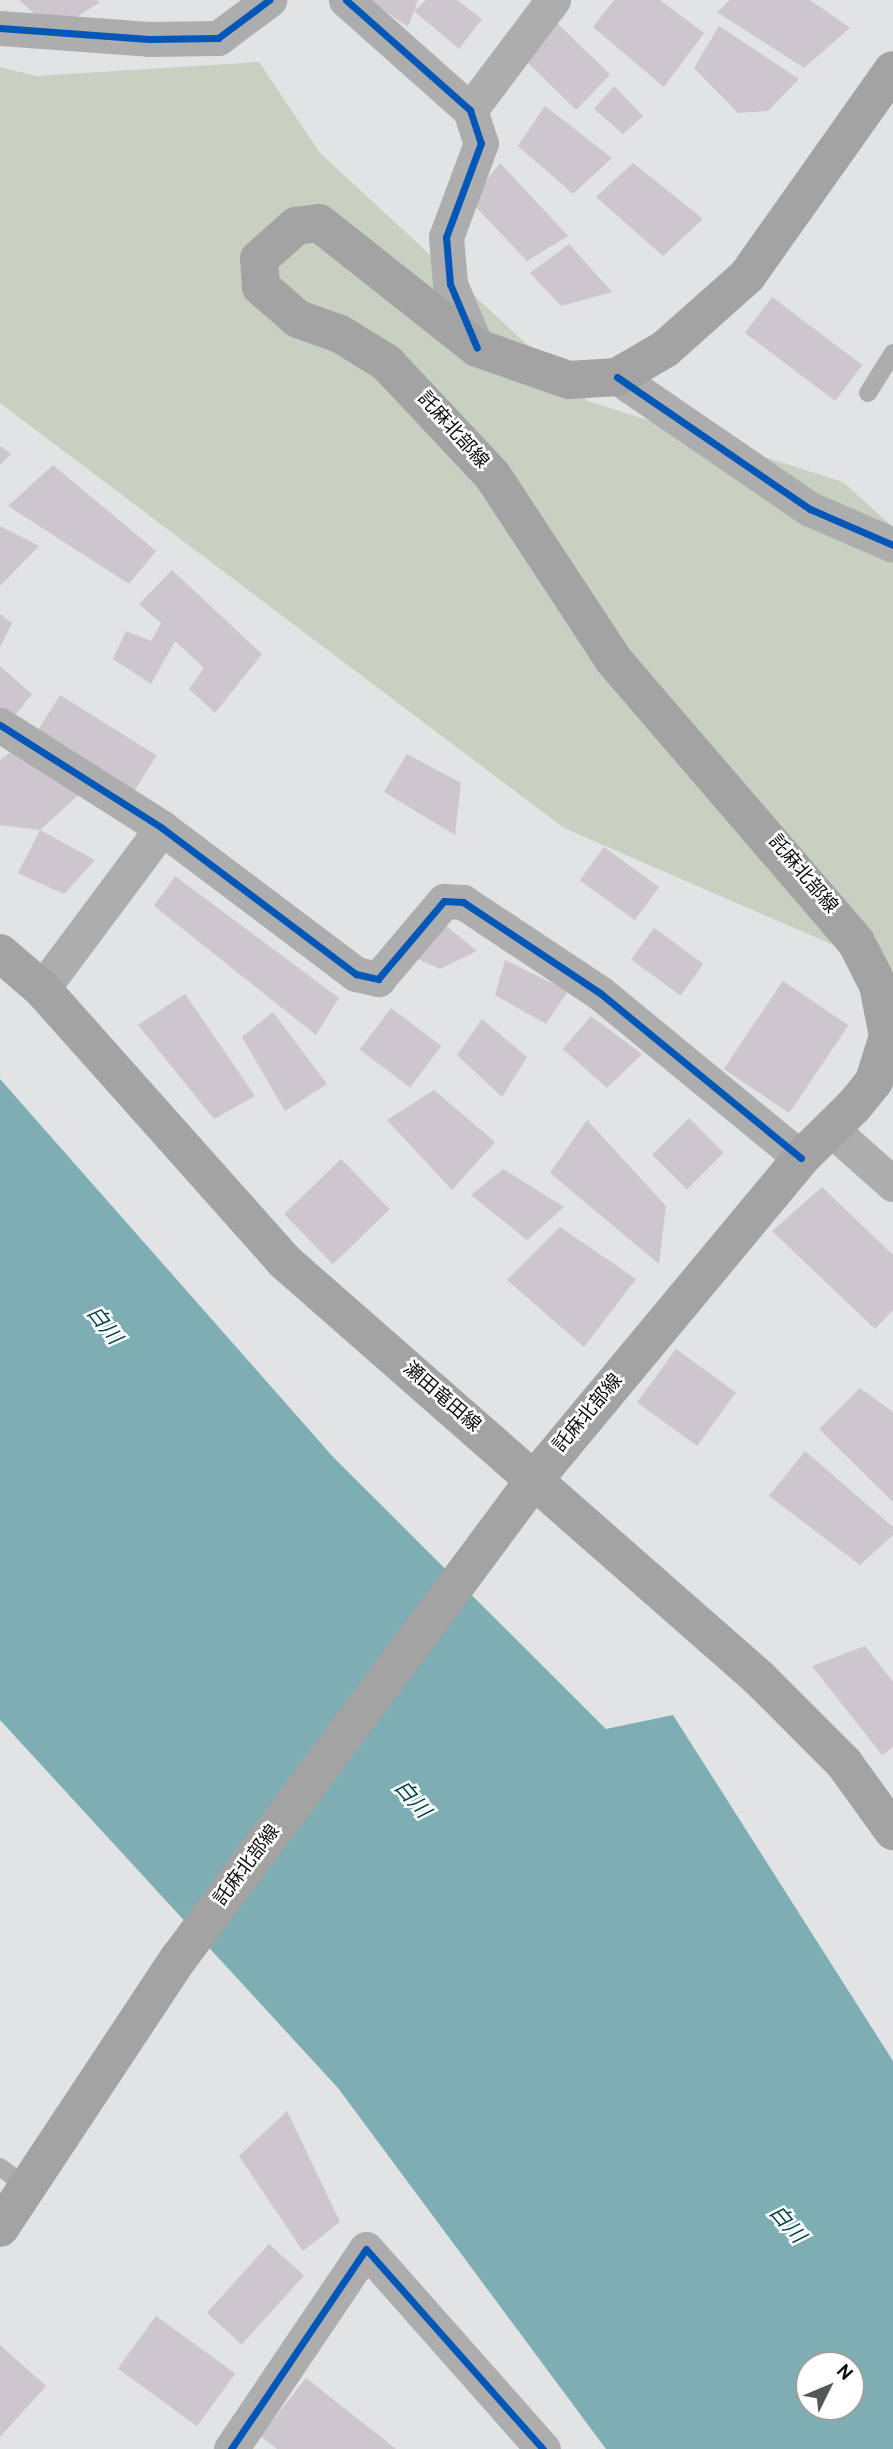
<!DOCTYPE html>
<html>
<head>
<meta charset="utf-8">
<style>
  body { margin:0 }
  #map { position:relative; width:893px; height:2449px; overflow:hidden; background:#e1e3e5; font-family:Overpass,"Noto Sans JP",sans-serif }
  div>[style] { position:absolute }
  .green>* { inset:0; background:#c8d0c1 }
  .water>* { inset:0; background:#7eaeb3 }
  .building>* { inset:0; background:#cec6cd; transform-origin:0 0 }
  .lane>* { height:18px; margin:-9px; padding:0 9px; transform-origin:9px; border-radius:9px; background:#adadae }
  .street>* { height:35px; margin:-17.5px; padding:0 17.5px; transform-origin:17.5px; border-radius:17.5px; background:#adadae }
  .secondary>* { height:38px; margin:-19px; padding:0 19px; transform-origin:19px; border-radius:19px; background:#a3a3a4 }
  .cycleway>* { height:7px; margin:-3.5px; padding:0 3.5px; transform-origin:3.5px; border-radius:3.5px; background:#0057b8 }
  span { translate:-50% -50%; white-space:nowrap; text-align:center; line-height:1.15; -webkit-text-stroke:5px #fff; paint-order:stroke }
  .street-label { font-size:19px; color:#0b0c0d }
  .water-label { font-size:21px; color:#08474c; font-style:italic }
  .north { position:absolute; left:795px; top:2351px; width:70px; height:70px; box-sizing:border-box; background:#fff; border:2px solid #9d9e9e; border-radius:50%; rotate:47deg; font-size:19px; font-weight:700; line-height:28px; text-align:center; color:#0b0c0d }
  .north::after { content:''; display:block; margin:auto; width:24px; height:32px; background:#565759; clip-path:polygon(50% 0,100% 100%,50% 72%,0 100%) }
</style>
</head>
<body>
<div id="map">
  <div class="green">
    <div style="clip-path:polygon(259px 62px,320px 153px,588px 401px,843px 482px,893px 527px,893px 971px,564px 828px,0 403px,0 67px,36px 76px)"></div>
  </div>
  <div class="water">
    <div style="clip-path:polygon(evenodd,0 1079px,334px 1458px,606px 1729px,673px 1715px,893px 2061px,893px 2449px,606px 2449px,338px 2088px,0 1720px,0 1079px,809px 2365px,851px 2365px,851px 2407px,809px 2407px,809px 2365px)"></div>
  </div>
  <div class="building">
    <div style="clip-path:polygon(19px 0,96px 0,100px 2px,54px 32px)"></div>
    <div style="clip-path:polygon(369px 0,418px 0,408px 27px)"></div>
    <div style="clip-path:polygon(426px 0,457px 0,482px 19px,459px 49px,414px 11px)"></div>
    <div style="clip-path:polygon(614px 0,660px 0,704px 33px,664px 87px,593px 27px)"></div>
    <div style="clip-path:polygon(730px 0,810px 0,850px 28px,804px 68px,717px 12px)"></div>
    <div style="left:557px;top:23px;width:74px;height:49px;rotate:44deg"></div>
    <div style="clip-path:polygon(719px 26px,799px 79px,768px 111px,738px 113px,694px 68px)"></div>
    <div style="clip-path:polygon(614px 86px,643px 116px,623px 134px,594px 109px)"></div>
    <div style="clip-path:polygon(545px 106px,612px 158px,573px 194px,518px 146px)"></div>
    <div style="clip-path:polygon(500px 163px,568px 236px,527px 261px,470px 201px)"></div>
    <div style="clip-path:polygon(633px 163px,703px 219px,663px 256px,596px 197px)"></div>
    <div style="clip-path:polygon(569px 244px,612px 292px,561px 306px,530px 273px)"></div>
    <div style="left:772px;top:297px;width:113px;height:45px;rotate:37deg"></div>
    <div style="clip-path:polygon(0 446px,11px 454px,0 465px)"></div>
    <div style="clip-path:polygon(53px 465px,156px 551px,129px 584px,8px 506px)"></div>
    <div style="clip-path:polygon(0 526px,39px 546px,0 586px)"></div>
    <div style="clip-path:polygon(172px 570px,262px 654px,215px 713px,189px 689px,204px 668px,175px 641px,151px 684px,113px 659px,126px 631px,151px 641px,161px 623px,139px 604px)"></div>
    <div style="clip-path:polygon(0 614px,12px 623px,0 647px)"></div>
    <div style="clip-path:polygon(0 666px,32px 694px,13px 718px,0 711px)"></div>
    <div style="left:60px;top:695px;width:114px;height:44px;rotate:32deg"></div>
    <div style="clip-path:polygon(12px 751px,82px 792px,40px 830px,0 825px,0 760px)"></div>
    <div style="clip-path:polygon(407px 754px,461px 783px,455px 835px,384px 792px)"></div>
    <div style="clip-path:polygon(40px 830px,95px 860px,64px 894px,18px 873px)"></div>
    <div style="left:604px;top:847px;width:68px;height:41px;rotate:36deg"></div>
    <div style="clip-path:polygon(175px 876px,339px 998px,316px 1035px,154px 906px)"></div>
    <div style="clip-path:polygon(440px 921px,477px 951px,440px 969px,416px 958px)"></div>
    <div style="left:654px;top:928px;width:61px;height:39px;rotate:36deg"></div>
    <div style="clip-path:polygon(505px 960px,568px 991px,546px 1024px,495px 995px)"></div>
    <div style="left:783px;top:981px;width:79px;height:106px;rotate:34deg"></div>
    <div style="clip-path:polygon(185px 994px,255px 1096px,214px 1119px,138px 1025px)"></div>
    <div style="left:391px;top:1008px;width:63px;height:52px;rotate:37deg"></div>
    <div style="clip-path:polygon(273px 1012px,327px 1084px,285px 1111px,242px 1037px)"></div>
    <div style="clip-path:polygon(591px 1016px,642px 1054px,607px 1088px,563px 1049px)"></div>
    <div style="clip-path:polygon(482px 1019px,527px 1057px,502px 1097px,457px 1055px)"></div>
    <div style="clip-path:polygon(434px 1090px,495px 1142px,452px 1190px,387px 1120px)"></div>
    <div style="left:689px;top:1118px;width:49px;height:52px;rotate:45deg"></div>
    <div style="clip-path:polygon(587px 1120px,666px 1206px,659px 1264px,550px 1173px)"></div>
    <div style="left:341px;top:1159px;width:70px;height:79px;rotate:46deg"></div>
    <div style="clip-path:polygon(503px 1169px,564px 1207px,527px 1240px,471px 1195px)"></div>
    <div style="clip-path:polygon(822px 1187px,893px 1255px,893px 1310px,875px 1329px,772px 1231px)"></div>
    <div style="clip-path:polygon(560px 1227px,636px 1279px,584px 1347px,507px 1280px)"></div>
    <div style="left:676px;top:1349px;width:74px;height:66px;rotate:36deg"></div>
    <div style="clip-path:polygon(860px 1388px,893px 1412px,893px 1502px,819px 1429px)"></div>
    <div style="clip-path:polygon(805px 1451px,893px 1527px,893px 1535px,860px 1565px,769px 1496px)"></div>
    <div style="clip-path:polygon(865px 1646px,893px 1682px,893px 1747px,882px 1755px,812px 1666px)"></div>
    <div style="clip-path:polygon(287px 2111px,340px 2222px,303px 2251px,239px 2156px)"></div>
    <div style="left:269px;top:2244px;width:47px;height:93px;rotate:42deg"></div>
    <div style="left:156px;top:2316px;width:98px;height:65px;rotate:36deg"></div>
    <div style="clip-path:polygon(0 2345px,46px 2386px,0 2437px)"></div>
    <div style="clip-path:polygon(306px 2378px,396px 2449px,277px 2449px,260px 2436px)"></div>
  </div>
  <div class="lane">
    <div style="left:868px;top:393px;width:47px;rotate:-58deg"></div>
    <div style="left:0;top:2167px;width:35px;rotate:37deg"></div>
  </div>
  <div class="street">
    <div style="left:346px;top:0;width:166px;rotate:41.6deg"></div>
    <div style="left:470px;top:110px;width:35px;rotate:72deg"></div>
    <div style="left:481px;top:143px;width:100px;rotate:110.4deg"></div>
    <div style="left:446px;top:237px;width:47px;rotate:85.1deg"></div>
    <div style="left:450px;top:284px;width:69px;rotate:67.1deg"></div>
    <div style="left:0;top:28px;width:149px;rotate:4.2deg"></div>
    <div style="left:149px;top:39px;width:69px;rotate:-0.8deg"></div>
    <div style="left:218px;top:38px;width:64px;rotate:-36.7deg"></div>
    <div style="left:470px;top:110px;width:138px;rotate:-53deg"></div>
    <div style="left:617px;top:377px;width:234px;rotate:34.4deg"></div>
    <div style="left:810px;top:509px;width:90px;rotate:23.4deg"></div>
    <div style="left:0;top:725px;width:192px;rotate:32.4deg"></div>
    <div style="left:162px;top:828px;width:243px;rotate:37deg"></div>
    <div style="left:356px;top:974px;width:23px;rotate:13deg"></div>
    <div style="left:378px;top:979px;width:102px;rotate:-49.8deg"></div>
    <div style="left:444px;top:901px;width:19px;rotate:3deg"></div>
    <div style="left:463px;top:902px;width:164px;rotate:33.6deg"></div>
    <div style="left:600px;top:993px;width:260px;rotate:39.4deg"></div>
    <div style="left:42px;top:989px;width:201px;rotate:-53.3deg"></div>
    <div style="left:831px;top:1129px;width:83px;rotate:41.6deg"></div>
    <div style="left:231px;top:2449px;width:241px;rotate:-56deg"></div>
    <div style="left:366px;top:2249px;width:267px;rotate:48.5deg"></div>
  </div>
  <div class="secondary">
    <div style="left:0;top:953px;width:55px;rotate:40.6deg"></div>
    <div style="left:42px;top:989px;width:364px;rotate:48.3deg"></div>
    <div style="left:284px;top:1261px;width:631px;rotate:41.27deg"></div>
    <div style="left:758px;top:1677px;width:122px;rotate:45deg"></div>
    <div style="left:844px;top:1763px;width:84px;rotate:54.2deg"></div>
    <div style="left:0;top:2228px;width:324px;rotate:-56.5deg"></div>
    <div style="left:179px;top:1958px;width:595px;rotate:-53.4deg"></div>
    <div style="left:534px;top:1480px;width:418px;rotate:-50.3deg"></div>
    <div style="left:801px;top:1158px;width:74px;rotate:-44.5deg"></div>
    <div style="left:854px;top:1106px;width:32px;rotate:-51deg"></div>
    <div style="left:874px;top:1081px;width:47px;rotate:-72.7deg"></div>
    <div style="left:888px;top:1036px;width:52px;rotate:-101.1deg"></div>
    <div style="left:878px;top:985px;width:48px;rotate:-117.1deg"></div>
    <div style="left:856px;top:942px;width:373px;rotate:-130.7deg"></div>
    <div style="left:613px;top:659px;width:220px;rotate:-123.3deg"></div>
    <div style="left:492px;top:475px;width:154px;rotate:-133.2deg"></div>
    <div style="left:387px;top:363px;width:55px;rotate:-148.3deg"></div>
    <div style="left:340px;top:334px;width:45px;rotate:-160.3deg"></div>
    <div style="left:298px;top:319px;width:49px;rotate:-139.1deg"></div>
    <div style="left:261px;top:287px;width:28px;rotate:-94deg"></div>
    <div style="left:259px;top:259px;width:50px;rotate:-41.7deg"></div>
    <div style="left:296px;top:226px;width:23px;rotate:-7deg"></div>
    <div style="left:319px;top:223px;width:201px;rotate:38.3deg"></div>
    <div style="left:477px;top:348px;width:97px;rotate:19.2deg"></div>
    <div style="left:569px;top:380px;width:48px;rotate:-3.6deg"></div>
    <div style="left:617px;top:377px;width:56px;rotate:-30.3deg"></div>
    <div style="left:665px;top:349px;width:110px;rotate:-41.7deg"></div>
    <div style="left:747px;top:276px;width:252px;rotate:-54.7deg"></div>
  </div>
  <div class="cycleway">
    <div style="left:346px;top:0;width:166px;rotate:41.6deg"></div>
    <div style="left:470px;top:110px;width:35px;rotate:72deg"></div>
    <div style="left:481px;top:143px;width:100px;rotate:110.4deg"></div>
    <div style="left:446px;top:237px;width:47px;rotate:85.1deg"></div>
    <div style="left:450px;top:284px;width:69px;rotate:67.1deg"></div>
    <div style="left:0;top:28px;width:149px;rotate:4.2deg"></div>
    <div style="left:149px;top:39px;width:69px;rotate:-0.8deg"></div>
    <div style="left:218px;top:38px;width:64px;rotate:-36.7deg"></div>
    <div style="left:617px;top:377px;width:234px;rotate:34.4deg"></div>
    <div style="left:810px;top:509px;width:90px;rotate:23.4deg"></div>
    <div style="left:0;top:725px;width:192px;rotate:32.4deg"></div>
    <div style="left:162px;top:828px;width:243px;rotate:37deg"></div>
    <div style="left:356px;top:974px;width:23px;rotate:13deg"></div>
    <div style="left:378px;top:979px;width:102px;rotate:-49.8deg"></div>
    <div style="left:444px;top:901px;width:19px;rotate:3deg"></div>
    <div style="left:463px;top:902px;width:164px;rotate:33.6deg"></div>
    <div style="left:600px;top:993px;width:260px;rotate:39.4deg"></div>
    <div style="left:231px;top:2449px;width:241px;rotate:-56deg"></div>
    <div style="left:366px;top:2249px;width:267px;rotate:48.5deg"></div>
  </div>
  <div class="street-label">
    <span style="left:452px;top:431px;rotate:48deg">託麻北部線</span>
    <span style="left:802px;top:875px;rotate:50deg">託麻北部線</span>
    <span style="left:441px;top:1398px;rotate:41deg">瀬田竜田線</span>
    <span style="left:589px;top:1414px;rotate:-50deg">託麻北部線</span>
    <span style="left:248px;top:1866px;rotate:-53deg">託麻北部線</span>
  </div>
  <div class="water-label">
    <span style="left:103px;top:1326px;rotate:52deg">白川</span>
    <span style="left:411px;top:1800px;rotate:49deg">白川</span>
    <span style="left:786px;top:2225px;rotate:49deg">白川</span>
  </div>
  <div class="north">N</div>
</div>
</body>
</html>
